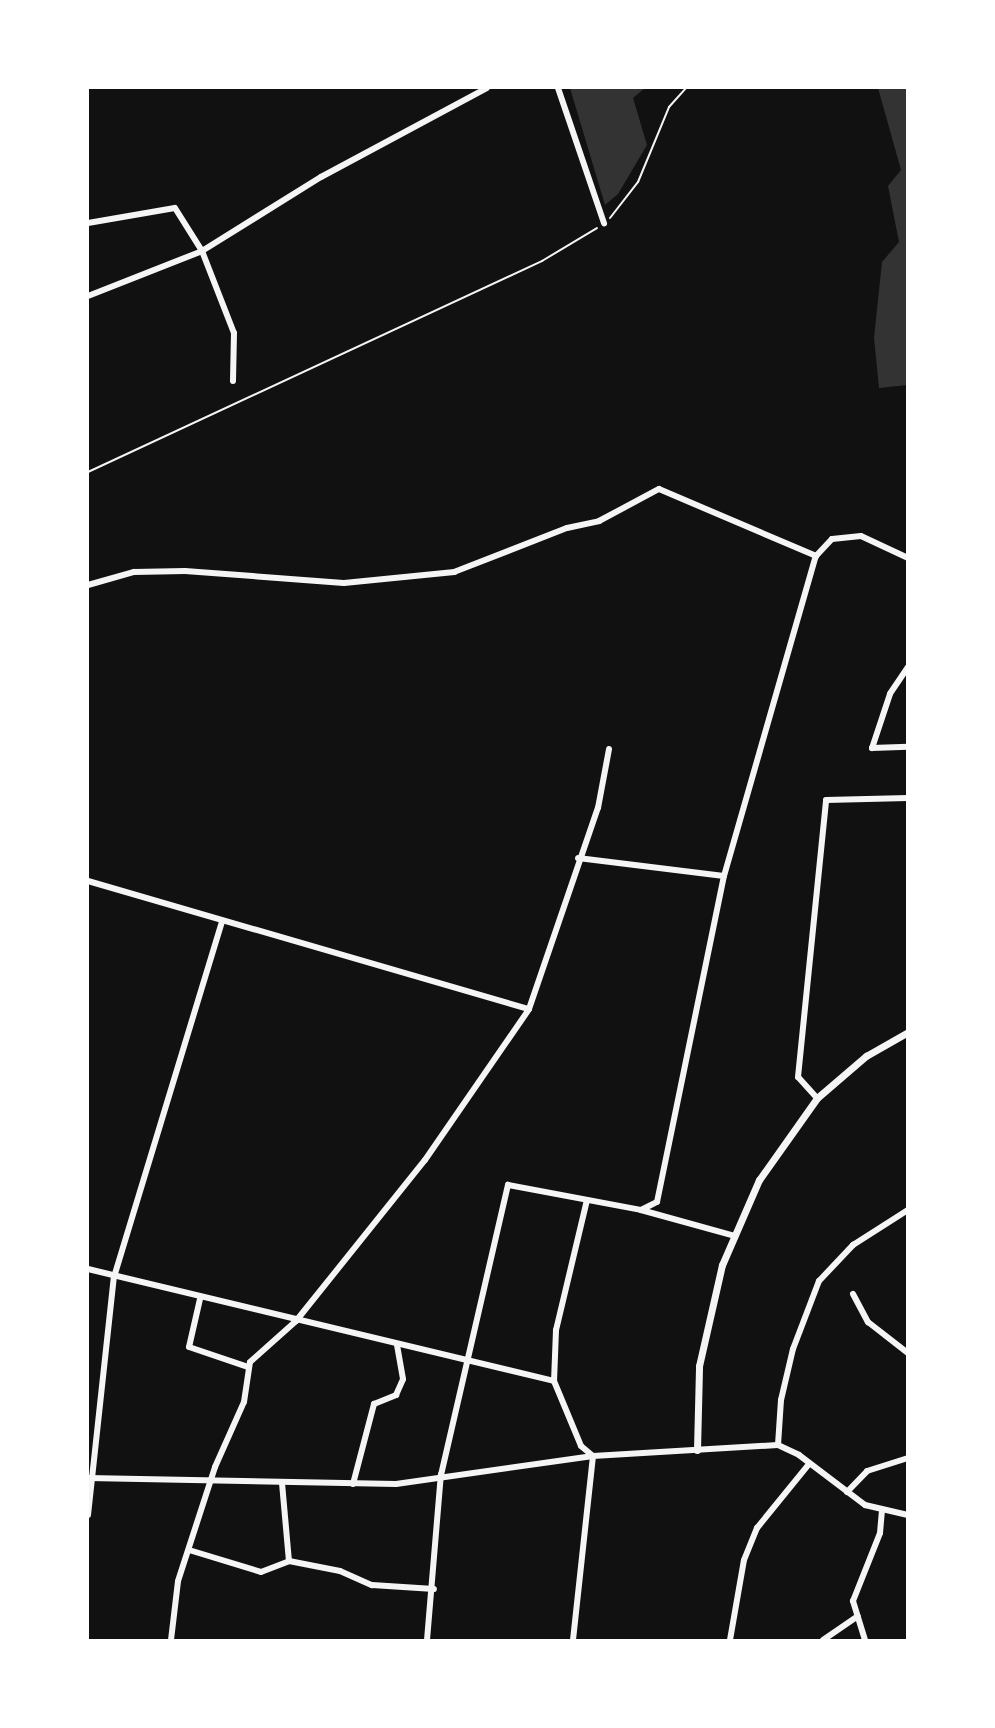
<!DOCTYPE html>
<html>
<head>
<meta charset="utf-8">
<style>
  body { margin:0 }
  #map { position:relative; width:995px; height:1728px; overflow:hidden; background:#111; font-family:"Roboto Condensed",sans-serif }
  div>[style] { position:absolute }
  .water>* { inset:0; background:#333 }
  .path>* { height:2px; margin:-1px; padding:0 1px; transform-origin:1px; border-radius:1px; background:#f5f5f5 }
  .minor>* { height:6px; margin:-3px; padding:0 3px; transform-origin:3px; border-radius:3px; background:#f5f5f5 }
  .tertiary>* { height:7px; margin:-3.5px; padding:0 3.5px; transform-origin:3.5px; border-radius:3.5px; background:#f5f5f5 }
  span { translate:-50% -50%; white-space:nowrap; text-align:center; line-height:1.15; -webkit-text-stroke:6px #fff; paint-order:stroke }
  .frame { position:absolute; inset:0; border:89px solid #fff; pointer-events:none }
</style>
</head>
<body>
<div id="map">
  <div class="water">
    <div style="clip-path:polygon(570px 88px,645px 88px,633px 98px,647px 145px,618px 194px,605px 205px)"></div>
    <div style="clip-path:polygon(878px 88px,908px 88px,907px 385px,879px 388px,874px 338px,882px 262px,899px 242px,888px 186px,901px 170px)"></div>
  </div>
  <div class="path">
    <div style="left:610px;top:218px;width:46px;rotate:-52.1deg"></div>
    <div style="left:638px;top:182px;width:81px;rotate:-67.5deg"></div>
    <div style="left:669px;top:107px;width:25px;rotate:-48deg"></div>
    <div style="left:88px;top:472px;width:501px;rotate:-24.93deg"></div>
    <div style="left:542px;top:261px;width:64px;rotate:-31deg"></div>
  </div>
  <div class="minor">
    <div style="left:558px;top:88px;width:143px;rotate:71.2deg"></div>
    <div style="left:88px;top:223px;width:88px;rotate:-9.8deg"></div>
    <div style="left:175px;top:208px;width:51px;rotate:57.9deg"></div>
    <div style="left:202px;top:251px;width:88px;rotate:68.7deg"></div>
    <div style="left:234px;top:333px;width:48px;rotate:91.2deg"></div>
    <div style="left:88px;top:296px;width:123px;rotate:-21.5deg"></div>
    <div style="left:202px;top:251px;width:140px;rotate:-31.9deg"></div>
    <div style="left:321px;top:177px;width:188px;rotate:-28.2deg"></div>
    <div style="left:88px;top:585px;width:48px;rotate:-15.8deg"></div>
    <div style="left:134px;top:572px;width:51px;rotate:-1.1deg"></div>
    <div style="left:185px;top:571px;width:159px;rotate:4.3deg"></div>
    <div style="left:344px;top:583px;width:111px;rotate:-5.7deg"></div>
    <div style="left:454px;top:572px;width:121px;rotate:-21.3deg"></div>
    <div style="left:567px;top:528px;width:33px;rotate:-12deg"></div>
    <div style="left:599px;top:521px;width:68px;rotate:-28.1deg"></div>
    <div style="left:659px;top:489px;width:171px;rotate:23.1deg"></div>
    <div style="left:908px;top:667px;width:32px;rotate:124deg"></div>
    <div style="left:890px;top:694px;width:57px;rotate:108.4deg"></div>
    <div style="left:872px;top:748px;width:36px;rotate:-2deg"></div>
    <div style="left:578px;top:858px;width:147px;rotate:7deg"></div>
    <div style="left:88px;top:881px;width:459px;rotate:16.2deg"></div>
    <div style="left:817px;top:1098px;width:28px;rotate:-132deg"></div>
    <div style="left:798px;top:1077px;width:278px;rotate:-84.2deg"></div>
    <div style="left:826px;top:800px;width:82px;rotate:-1.4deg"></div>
    <div style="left:587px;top:1200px;width:134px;rotate:103.4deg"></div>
    <div style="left:556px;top:1330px;width:51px;rotate:92.2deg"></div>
    <div style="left:554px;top:1381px;width:70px;rotate:67.4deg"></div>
    <div style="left:581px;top:1446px;width:16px;rotate:40deg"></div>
    <div style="left:641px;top:1210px;width:98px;rotate:15.5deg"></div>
    <div style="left:88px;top:1269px;width:479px;rotate:13.5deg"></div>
    <div style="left:853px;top:1294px;width:32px;rotate:62deg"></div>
    <div style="left:868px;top:1322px;width:51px;rotate:37.8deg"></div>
    <div style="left:200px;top:1299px;width:49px;rotate:102.9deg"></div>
    <div style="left:189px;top:1347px;width:62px;rotate:18.7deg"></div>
    <div style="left:778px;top:1445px;width:45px;rotate:-86.2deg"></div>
    <div style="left:781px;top:1400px;width:52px;rotate:-76.8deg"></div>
    <div style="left:793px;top:1349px;width:73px;rotate:-69.1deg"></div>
    <div style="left:819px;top:1281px;width:50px;rotate:-46.6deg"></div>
    <div style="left:853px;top:1245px;width:65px;rotate:-32.5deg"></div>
    <div style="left:88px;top:1478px;width:308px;rotate:1.1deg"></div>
    <div style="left:396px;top:1484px;width:199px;rotate:-8.1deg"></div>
    <div style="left:593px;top:1456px;width:185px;rotate:-3.4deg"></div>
    <div style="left:778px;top:1445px;width:23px;rotate:25deg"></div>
    <div style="left:799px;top:1455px;width:83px;rotate:37.1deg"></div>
    <div style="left:865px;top:1505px;width:44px;rotate:13.1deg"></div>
    <div style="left:282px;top:1483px;width:78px;rotate:84.9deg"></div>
    <div style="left:353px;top:1484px;width:83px;rotate:-75.3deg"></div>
    <div style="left:374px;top:1404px;width:24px;rotate:-22deg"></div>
    <div style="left:396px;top:1395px;width:17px;rotate:-66deg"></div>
    <div style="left:403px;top:1379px;width:35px;rotate:-100deg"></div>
    <div style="left:847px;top:1492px;width:29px;rotate:-46deg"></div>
    <div style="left:867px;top:1471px;width:43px;rotate:-17.6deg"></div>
    <div style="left:88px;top:1515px;width:239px;rotate:-83.8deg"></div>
    <div style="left:114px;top:1277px;width:371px;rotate:-73.1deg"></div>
    <div style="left:189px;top:1550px;width:75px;rotate:17deg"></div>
    <div style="left:261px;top:1572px;width:30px;rotate:-21deg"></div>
    <div style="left:289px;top:1561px;width:52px;rotate:11.1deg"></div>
    <div style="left:340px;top:1571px;width:35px;rotate:24deg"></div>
    <div style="left:372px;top:1585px;width:62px;rotate:3.7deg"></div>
    <div style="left:171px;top:1640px;width:59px;rotate:-83.2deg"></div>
    <div style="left:178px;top:1581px;width:120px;rotate:-72deg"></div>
    <div style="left:215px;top:1467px;width:71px;rotate:-66deg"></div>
    <div style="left:244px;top:1402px;width:40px;rotate:-81.5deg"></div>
    <div style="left:250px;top:1362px;width:62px;rotate:-41.7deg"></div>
    <div style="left:296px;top:1321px;width:206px;rotate:-51.3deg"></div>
    <div style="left:425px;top:1160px;width:183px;rotate:-55.4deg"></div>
    <div style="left:529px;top:1009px;width:213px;rotate:-71.1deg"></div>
    <div style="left:598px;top:808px;width:60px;rotate:-79.4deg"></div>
    <div style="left:427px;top:1640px;width:166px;rotate:-85.2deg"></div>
    <div style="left:441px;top:1475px;width:298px;rotate:-77deg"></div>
    <div style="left:508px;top:1185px;width:135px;rotate:10.6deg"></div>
    <div style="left:641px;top:1210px;width:18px;rotate:-27deg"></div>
    <div style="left:657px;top:1202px;width:333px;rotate:-78.4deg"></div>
    <div style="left:724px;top:876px;width:333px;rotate:-74deg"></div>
    <div style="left:816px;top:556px;width:23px;rotate:-47deg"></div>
    <div style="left:832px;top:539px;width:29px;rotate:-6deg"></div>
    <div style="left:861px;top:536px;width:52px;rotate:25.1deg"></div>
    <div style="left:573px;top:1640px;width:185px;rotate:-83.8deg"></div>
    <div style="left:730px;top:1640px;width:81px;rotate:-80.1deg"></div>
    <div style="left:744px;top:1560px;width:35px;rotate:-68deg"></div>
    <div style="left:757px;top:1528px;width:82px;rotate:-50.9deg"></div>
    <div style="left:823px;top:1640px;width:42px;rotate:-34.4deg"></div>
    <div style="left:865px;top:1640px;width:41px;rotate:-107.1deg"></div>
    <div style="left:853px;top:1601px;width:73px;rotate:-68.3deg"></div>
    <div style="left:880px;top:1533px;width:21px;rotate:-85deg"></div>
  </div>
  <div class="tertiary">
    <div style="left:697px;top:1450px;width:84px;rotate:-88.6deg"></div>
    <div style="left:699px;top:1366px;width:104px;rotate:-77.2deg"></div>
    <div style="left:722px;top:1265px;width:93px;rotate:-66.5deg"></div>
    <div style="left:759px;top:1180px;width:100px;rotate:-54.7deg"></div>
    <div style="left:817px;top:1098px;width:65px;rotate:-40.6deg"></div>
    <div style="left:866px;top:1056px;width:48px;rotate:-29.7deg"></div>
  </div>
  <div class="frame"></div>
</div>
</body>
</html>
